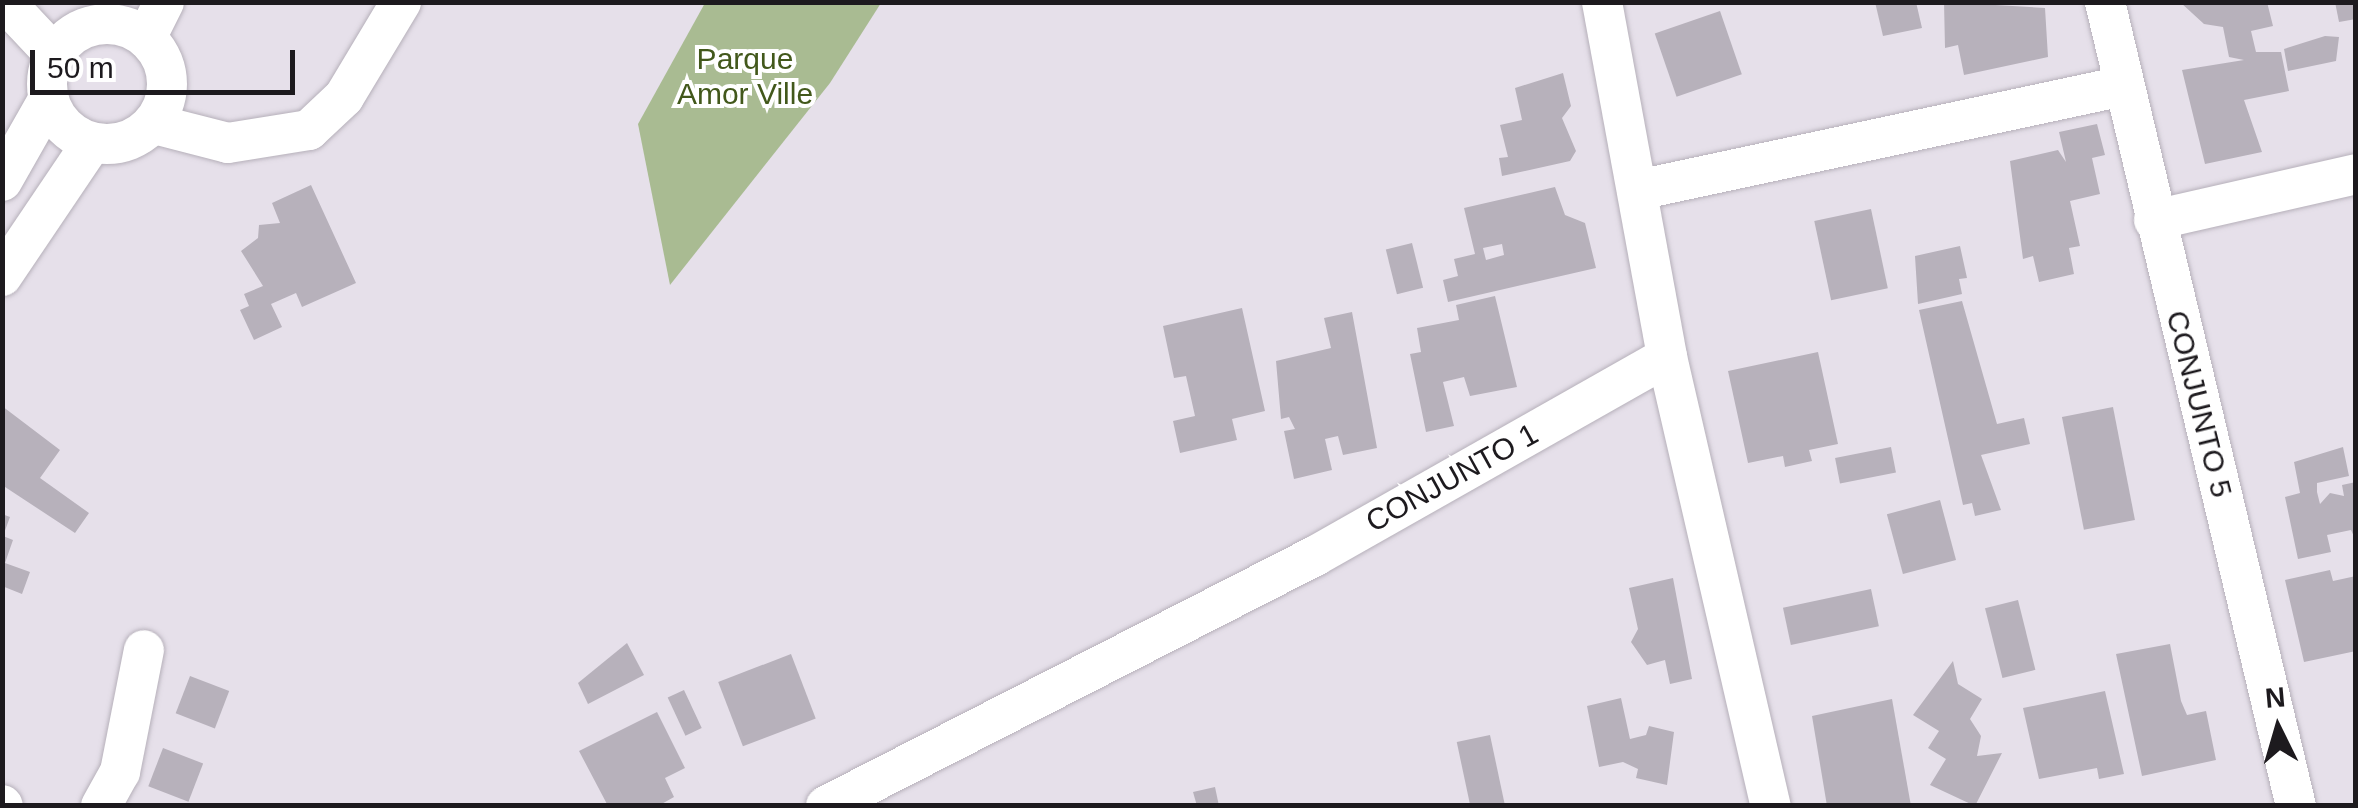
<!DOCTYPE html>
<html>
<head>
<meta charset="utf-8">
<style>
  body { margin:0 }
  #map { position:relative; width:2358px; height:808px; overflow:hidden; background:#e6e0ea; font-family:Arial,sans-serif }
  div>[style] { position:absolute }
  .forest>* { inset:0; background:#a9bb92 }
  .building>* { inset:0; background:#b7b1bb; transform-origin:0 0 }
  .roads { filter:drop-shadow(0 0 2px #b6b0ba) drop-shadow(0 0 2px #b6b0ba) }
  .minor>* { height:40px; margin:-20px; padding:0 20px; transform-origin:20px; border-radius:20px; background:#fff }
  .minor>.ring { margin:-20px; padding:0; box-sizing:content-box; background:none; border:40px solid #fff; border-radius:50% }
  span { translate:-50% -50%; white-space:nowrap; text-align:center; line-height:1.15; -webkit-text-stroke:8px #fff; paint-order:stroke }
  .park-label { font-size:30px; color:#42581b }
  .street-label { font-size:30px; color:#1d1a1e }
  .frame { position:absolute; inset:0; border:5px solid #1d1a1e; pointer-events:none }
  .north { position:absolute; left:2228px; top:678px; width:100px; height:100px; -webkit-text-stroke:8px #fff; paint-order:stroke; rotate:355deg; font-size:28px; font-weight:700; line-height:40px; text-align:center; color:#1d1a1e }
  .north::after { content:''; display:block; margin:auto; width:35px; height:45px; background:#1d1a1e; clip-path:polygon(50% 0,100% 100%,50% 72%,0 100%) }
  .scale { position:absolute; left:30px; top:50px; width:265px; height:45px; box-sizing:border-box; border:5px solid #1d1a1e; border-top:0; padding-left:12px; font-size:30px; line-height:35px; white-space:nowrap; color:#1d1a1e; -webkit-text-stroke:8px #fff; paint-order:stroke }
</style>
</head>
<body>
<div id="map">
  <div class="forest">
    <div style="clip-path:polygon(705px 3px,881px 3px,830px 83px,670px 285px,638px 124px)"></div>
  </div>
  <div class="building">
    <div style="clip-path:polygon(1875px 2px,1916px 2px,1922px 28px,1883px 36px)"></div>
    <div style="clip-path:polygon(1944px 2px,2045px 8px,2048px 57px,1964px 75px,1958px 45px,1945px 48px)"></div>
    <div style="clip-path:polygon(2180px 2px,2267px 2px,2273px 26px,2251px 31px,2256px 52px,2281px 52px,2289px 91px,2244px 100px,2262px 152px,2205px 164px,2182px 70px,2244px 60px,2229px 57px,2223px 27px,2204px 24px)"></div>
    <div style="clip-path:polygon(2335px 2px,2356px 2px,2356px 19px,2339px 22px)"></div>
    <div style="left:1720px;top:11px;width:67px;height:69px;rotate:71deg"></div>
    <div style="clip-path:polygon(2325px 36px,2339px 37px,2336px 61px,2288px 71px,2284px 49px)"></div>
    <div style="clip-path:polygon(1563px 73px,1571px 106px,1562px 118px,1576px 151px,1570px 161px,1502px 176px,1499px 158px,1508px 157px,1500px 125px,1522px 120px,1515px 88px)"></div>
    <div style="clip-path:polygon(2097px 124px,2105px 155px,2092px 158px,2100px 194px,2070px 201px,2080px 246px,2069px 248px,2074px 274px,2039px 282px,2033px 256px,2023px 259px,2010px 161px,2058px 150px,2066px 162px,2059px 132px)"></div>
    <div style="clip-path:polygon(311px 185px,356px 283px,302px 307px,296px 293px,271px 304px,282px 327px,254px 340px,240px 310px,249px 306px,244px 294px,263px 286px,241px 251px,258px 238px,259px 225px,280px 223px,272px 203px)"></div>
    <div style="clip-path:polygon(evenodd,1555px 187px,1565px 215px,1585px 223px,1596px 268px,1448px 302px,1443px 280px,1458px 276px,1454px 259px,1475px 254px,1464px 208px,1555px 187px,1502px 244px,1504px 255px,1486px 260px,1483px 248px,1502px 244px)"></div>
    <div style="left:1871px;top:209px;width:81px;height:58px;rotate:78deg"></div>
    <div style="left:1412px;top:243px;width:46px;height:27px;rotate:76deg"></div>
    <div style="clip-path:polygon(1960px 246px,1967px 278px,1959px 279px,1962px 294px,1918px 304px,1915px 256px)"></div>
    <div style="clip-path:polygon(1495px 296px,1517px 387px,1470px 396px,1464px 377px,1443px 382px,1454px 426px,1426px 432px,1410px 354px,1421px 352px,1417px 328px,1459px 320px,1456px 305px)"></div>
    <div style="clip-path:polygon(1962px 301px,1997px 424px,2024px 418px,2030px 444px,1981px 455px,2001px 510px,1975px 516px,1972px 503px,1963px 505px,1919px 310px)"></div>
    <div style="clip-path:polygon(1242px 308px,1265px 411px,1232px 419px,1237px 440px,1180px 453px,1173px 421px,1195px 416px,1186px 376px,1174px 378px,1163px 326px)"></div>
    <div style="clip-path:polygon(1352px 312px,1377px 448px,1343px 455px,1338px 436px,1325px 439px,1332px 470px,1294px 479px,1284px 431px,1295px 429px,1289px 417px,1281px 419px,1276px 361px,1331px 348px,1324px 318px)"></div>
    <div style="clip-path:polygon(1818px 352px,1838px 444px,1809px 450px,1812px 461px,1785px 467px,1783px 456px,1748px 463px,1728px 371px)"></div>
    <div style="clip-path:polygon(2px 406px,60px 450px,40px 478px,89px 513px,75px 533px,2px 485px)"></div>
    <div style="left:2113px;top:407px;width:115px;height:52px;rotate:79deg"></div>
    <div style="left:1891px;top:447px;width:26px;height:57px;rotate:79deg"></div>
    <div style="clip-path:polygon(2343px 447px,2349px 476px,2317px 483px,2317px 492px,2320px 504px,2330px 493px,2344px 496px,2342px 485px,2356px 482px,2356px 541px,2351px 530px,2327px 535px,2331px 552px,2298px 559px,2285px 497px,2300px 493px,2294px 462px)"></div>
    <div style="left:1940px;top:500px;width:62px;height:55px;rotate:75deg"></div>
    <div style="clip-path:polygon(2px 514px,10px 517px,3px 536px,13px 540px,5px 563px,30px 572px,22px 594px,2px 586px)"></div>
    <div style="clip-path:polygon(2330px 570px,2333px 581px,2356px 576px,2356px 651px,2304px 662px,2285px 580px)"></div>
    <div style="clip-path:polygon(1673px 578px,1692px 679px,1670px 684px,1665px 660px,1647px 665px,1631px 642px,1638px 629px,1629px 588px)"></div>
    <div style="left:1871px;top:589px;width:38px;height:90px;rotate:78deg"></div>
    <div style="left:2018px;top:600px;width:72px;height:34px;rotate:76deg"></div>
    <div style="clip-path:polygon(627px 643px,644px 675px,588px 704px,578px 683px)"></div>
    <div style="clip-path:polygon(2170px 644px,2181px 701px,2187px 715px,2206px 711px,2216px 760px,2142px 776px,2116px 654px)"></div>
    <div style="left:791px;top:654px;width:69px;height:78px;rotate:69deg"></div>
    <div style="clip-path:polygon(1953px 661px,1958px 684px,1982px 699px,1970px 719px,1981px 736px,1977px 756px,2002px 753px,1975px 806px,1930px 785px,1946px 759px,1928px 748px,1939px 731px,1913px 715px)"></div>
    <div style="left:190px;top:676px;width:42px;height:40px;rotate:21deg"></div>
    <div style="left:684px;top:690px;width:42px;height:18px;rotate:65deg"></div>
    <div style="clip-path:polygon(2105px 691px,2124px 774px,2099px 779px,2097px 768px,2039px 779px,2023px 708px)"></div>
    <div style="clip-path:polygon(1621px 698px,1630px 739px,1646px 735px,1649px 726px,1674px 732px,1667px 785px,1636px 778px,1638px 769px,1623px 762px,1599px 767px,1587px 706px)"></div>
    <div style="clip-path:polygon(1892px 699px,1911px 806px,1827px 806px,1812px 716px)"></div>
    <div style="clip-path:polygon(657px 712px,685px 768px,665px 778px,674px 797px,658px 806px,608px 806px,579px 751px)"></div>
    <div style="left:1490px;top:735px;width:73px;height:34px;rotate:78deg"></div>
    <div style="left:163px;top:748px;width:43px;height:41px;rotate:21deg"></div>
    <div style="clip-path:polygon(1215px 787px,1219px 806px,1197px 806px,1193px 792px)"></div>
  </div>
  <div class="roads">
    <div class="minor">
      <div style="left:5px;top:2px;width:71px;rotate:46.7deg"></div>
      <div style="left:1602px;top:2px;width:361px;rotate:79.6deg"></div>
      <div style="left:1667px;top:357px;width:461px;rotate:77deg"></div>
      <div style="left:2105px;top:2px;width:826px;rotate:76.64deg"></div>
      <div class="ring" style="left:47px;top:24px;width:80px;height:80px"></div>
      <div style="left:146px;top:38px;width:40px;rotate:-63.4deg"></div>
      <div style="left:154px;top:124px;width:76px;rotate:14.4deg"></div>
      <div style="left:228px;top:143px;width:82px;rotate:-9.1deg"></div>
      <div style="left:309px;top:130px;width:48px;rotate:-43.3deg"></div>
      <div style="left:344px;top:97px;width:111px;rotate:-59deg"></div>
      <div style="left:2px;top:181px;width:93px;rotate:-60.4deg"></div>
      <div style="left:1638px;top:190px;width:495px;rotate:-12.1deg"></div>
      <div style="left:2154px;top:220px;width:207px;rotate:-12.8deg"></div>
      <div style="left:2px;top:276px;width:159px;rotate:-56deg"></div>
      <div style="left:2px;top:805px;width:1px;rotate:45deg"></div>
      <div style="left:101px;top:806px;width:39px;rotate:-61deg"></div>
      <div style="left:120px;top:772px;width:124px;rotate:-78.9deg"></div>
      <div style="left:826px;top:806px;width:549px;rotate:-27.08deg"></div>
      <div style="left:1315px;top:556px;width:404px;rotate:-29.5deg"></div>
    </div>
  </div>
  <div class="park-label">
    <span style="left:745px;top:76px">Parque<br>Amor Ville</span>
  </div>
  <div class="street-label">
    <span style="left:2199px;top:404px;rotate:76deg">CONJUNTO 5</span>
    <span style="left:1452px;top:478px;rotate:-29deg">CONJUNTO 1</span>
  </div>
  <div class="frame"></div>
  <div class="north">N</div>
  <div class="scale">50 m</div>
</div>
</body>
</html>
